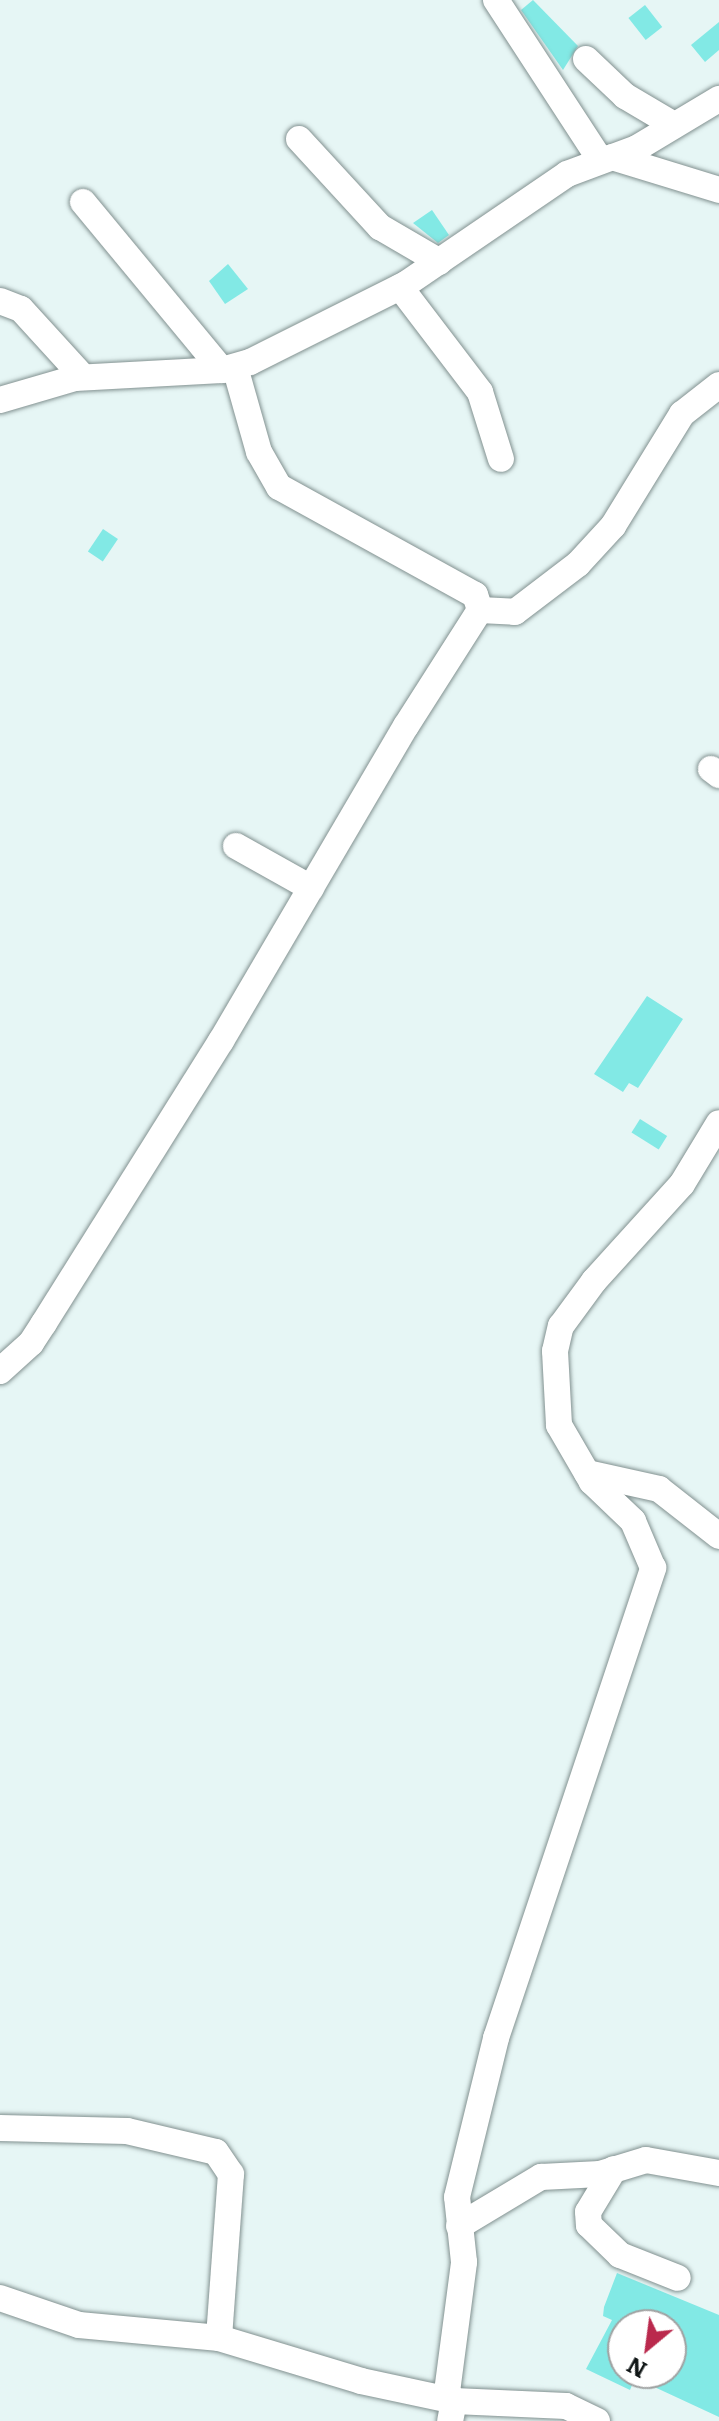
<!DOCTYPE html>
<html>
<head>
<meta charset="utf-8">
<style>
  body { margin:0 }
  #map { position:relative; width:719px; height:2421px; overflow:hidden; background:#e6f6f5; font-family:Literata,serif }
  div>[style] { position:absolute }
  .building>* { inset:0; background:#82e9e5; transform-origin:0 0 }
  .roads { filter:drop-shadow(0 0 2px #829190) drop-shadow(0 0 2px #829190) }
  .minor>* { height:26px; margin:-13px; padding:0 13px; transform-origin:13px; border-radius:13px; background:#fff }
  span { translate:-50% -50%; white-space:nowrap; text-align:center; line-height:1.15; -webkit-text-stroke:6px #fff; paint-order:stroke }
  .north { position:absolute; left:607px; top:2309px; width:80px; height:80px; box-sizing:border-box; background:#fff; border:2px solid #a0a2a2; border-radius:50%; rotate:209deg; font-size:22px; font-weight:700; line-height:32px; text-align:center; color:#111717 }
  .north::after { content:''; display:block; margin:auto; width:28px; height:36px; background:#ba294d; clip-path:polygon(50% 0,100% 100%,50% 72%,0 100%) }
</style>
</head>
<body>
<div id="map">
  <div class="building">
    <div style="clip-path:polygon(533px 0,578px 46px,563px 70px,521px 10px)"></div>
    <div style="left:645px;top:5px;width:28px;height:21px;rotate:52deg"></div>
    <div style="clip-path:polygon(719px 22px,719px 50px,705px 62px,691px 45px)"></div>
    <div style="clip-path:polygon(432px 210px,449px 235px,438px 243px,413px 223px)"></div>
    <div style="clip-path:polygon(228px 264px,248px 289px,225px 304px,209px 281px)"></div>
    <div style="left:103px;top:529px;width:18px;height:27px;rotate:34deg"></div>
    <div style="clip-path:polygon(647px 996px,683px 1019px,638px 1088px,629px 1083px,623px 1092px,594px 1074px)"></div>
    <div style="left:640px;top:1119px;width:32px;height:16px;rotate:32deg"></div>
    <div style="clip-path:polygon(evenodd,617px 2273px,719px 2315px,719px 2417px,635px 2378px,630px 2390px,586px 2369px,612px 2320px,603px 2316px,604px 2307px,617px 2273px,623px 2325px,671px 2325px,671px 2373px,623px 2373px,623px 2325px)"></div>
  </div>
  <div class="roads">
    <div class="minor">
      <div style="left:496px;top:0;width:192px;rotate:56.9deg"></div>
      <div style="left:586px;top:59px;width:54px;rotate:43.5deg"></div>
      <div style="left:625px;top:96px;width:57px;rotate:30.6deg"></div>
      <div style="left:299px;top:139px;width:120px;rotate:47.4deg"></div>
      <div style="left:380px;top:227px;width:69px;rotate:30.3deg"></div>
      <div style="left:612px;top:157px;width:112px;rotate:17.1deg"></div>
      <div style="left:83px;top:202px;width:218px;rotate:50.4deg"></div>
      <div style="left:400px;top:287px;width:132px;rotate:52.7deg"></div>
      <div style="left:480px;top:392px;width:70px;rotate:72.6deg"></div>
      <div style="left:0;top:301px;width:22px;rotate:21deg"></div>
      <div style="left:21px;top:309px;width:92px;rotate:47.6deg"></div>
      <div style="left:0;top:400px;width:78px;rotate:-16.3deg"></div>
      <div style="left:75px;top:378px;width:147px;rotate:-3.1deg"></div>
      <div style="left:222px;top:370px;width:29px;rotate:-16deg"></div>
      <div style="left:250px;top:362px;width:174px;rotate:-26.6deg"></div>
      <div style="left:406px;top:284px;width:195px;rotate:-34.3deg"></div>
      <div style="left:567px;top:174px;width:75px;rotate:-20.4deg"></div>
      <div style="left:637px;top:148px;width:96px;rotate:-30.9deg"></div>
      <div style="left:480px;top:610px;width:35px;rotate:3deg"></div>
      <div style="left:515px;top:612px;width:79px;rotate:-37.3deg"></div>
      <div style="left:578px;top:564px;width:52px;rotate:-47.4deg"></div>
      <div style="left:613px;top:526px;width:132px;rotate:-58.4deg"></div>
      <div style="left:682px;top:414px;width:47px;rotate:-38.1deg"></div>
      <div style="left:711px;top:769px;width:10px;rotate:37deg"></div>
      <div style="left:236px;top:846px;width:86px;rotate:29.2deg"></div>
      <div style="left:0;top:1371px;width:42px;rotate:-42.1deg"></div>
      <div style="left:31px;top:1343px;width:24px;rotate:-57deg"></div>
      <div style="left:44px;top:1323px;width:333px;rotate:-57.9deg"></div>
      <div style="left:221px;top:1041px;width:365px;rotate:-59.6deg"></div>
      <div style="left:406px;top:726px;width:138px;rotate:-57.5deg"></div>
      <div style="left:480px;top:610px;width:16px;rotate:-108deg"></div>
      <div style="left:475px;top:595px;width:224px;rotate:-151.1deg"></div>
      <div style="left:279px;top:487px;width:40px;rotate:-119.7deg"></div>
      <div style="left:259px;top:452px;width:88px;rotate:-105.8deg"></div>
      <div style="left:587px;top:1473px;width:74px;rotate:12.5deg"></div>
      <div style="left:659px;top:1489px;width:76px;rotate:38.1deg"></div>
      <div style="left:0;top:2128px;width:127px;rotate:1.4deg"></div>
      <div style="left:127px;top:2131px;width:91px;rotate:13.3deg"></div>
      <div style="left:216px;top:2152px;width:27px;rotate:56deg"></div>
      <div style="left:231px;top:2174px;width:164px;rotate:94.2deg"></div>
      <div style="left:614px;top:2169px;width:50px;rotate:121.2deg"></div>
      <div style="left:588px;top:2212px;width:13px;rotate:86deg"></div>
      <div style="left:589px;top:2225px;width:43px;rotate:44.1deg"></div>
      <div style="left:620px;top:2255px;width:62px;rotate:21.6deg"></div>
      <div style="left:459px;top:2226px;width:96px;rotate:-30.9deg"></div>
      <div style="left:541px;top:2177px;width:59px;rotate:-2.9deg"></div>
      <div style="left:600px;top:2174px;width:48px;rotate:-16.9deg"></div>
      <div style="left:646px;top:2160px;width:74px;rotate:10.1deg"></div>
      <div style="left:0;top:2298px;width:83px;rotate:18.9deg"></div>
      <div style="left:79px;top:2325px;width:141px;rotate:5.3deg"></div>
      <div style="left:219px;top:2338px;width:148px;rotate:16.8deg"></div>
      <div style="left:361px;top:2381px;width:95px;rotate:12.1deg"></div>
      <div style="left:454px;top:2401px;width:20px;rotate:101deg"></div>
      <div style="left:597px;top:2421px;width:34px;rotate:-154deg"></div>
      <div style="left:566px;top:2406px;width:112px;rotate:-177.4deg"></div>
      <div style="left:454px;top:2401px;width:11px;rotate:-128deg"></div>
      <div style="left:447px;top:2392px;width:131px;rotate:-82.5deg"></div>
      <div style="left:464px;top:2262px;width:65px;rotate:-96.1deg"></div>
      <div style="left:457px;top:2197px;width:164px;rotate:-76.2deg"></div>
      <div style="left:496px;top:2038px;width:496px;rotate:-71.5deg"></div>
      <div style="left:653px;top:1568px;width:51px;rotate:-113.1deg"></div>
      <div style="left:633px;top:1521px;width:57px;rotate:-136.4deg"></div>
      <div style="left:592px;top:1482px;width:66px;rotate:-120.1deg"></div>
      <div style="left:559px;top:1425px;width:74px;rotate:-93.1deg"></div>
      <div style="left:555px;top:1351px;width:26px;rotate:-77deg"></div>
      <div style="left:561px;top:1326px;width:56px;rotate:-53.7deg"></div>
      <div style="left:594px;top:1281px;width:131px;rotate:-47.8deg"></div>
      <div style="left:682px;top:1184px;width:71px;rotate:-58.8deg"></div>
    </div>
  </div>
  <div class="north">N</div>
</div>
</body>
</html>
